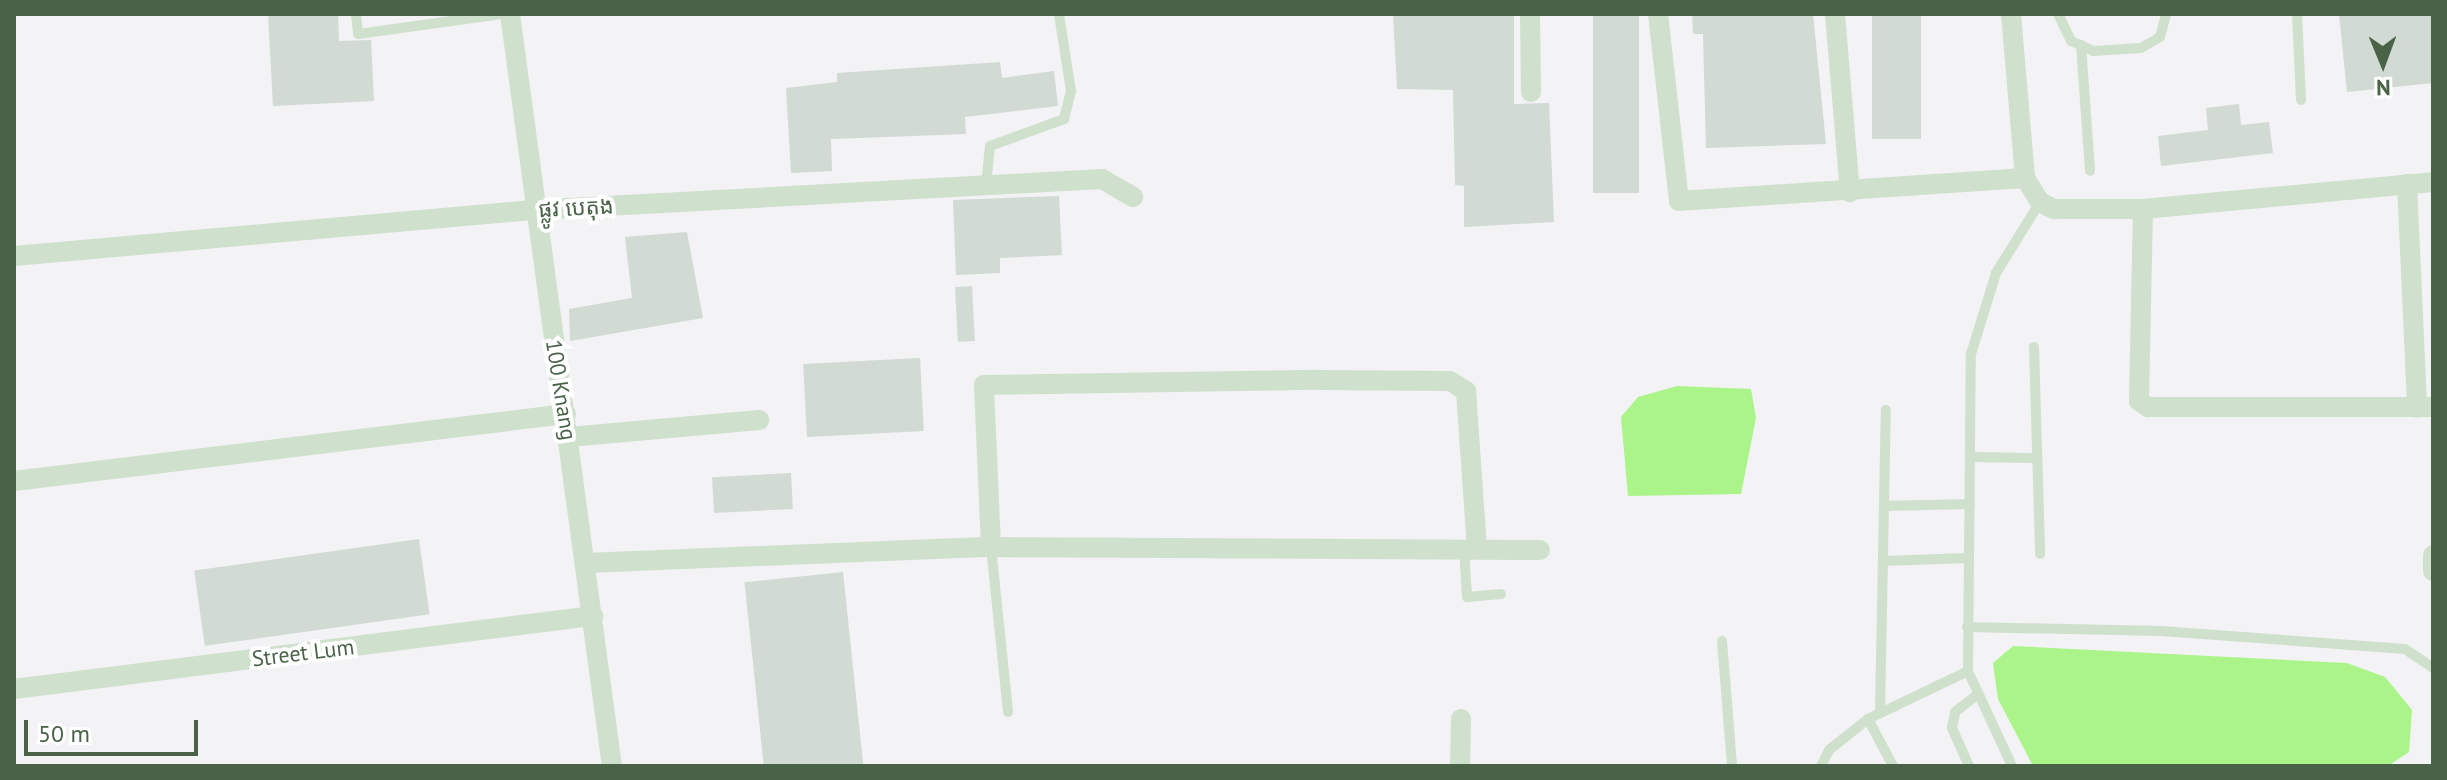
<!DOCTYPE html>
<html>
<head>
<meta charset="utf-8">
<style>
  body { margin:0 }
  #map { position:relative; width:2447px; height:780px; overflow:hidden; background:#f3f2f5; font-family:"PT Sans","Noto Sans Khmer",sans-serif }
  div>[style] { position:absolute }
  .water>* { inset:0; background:#abf489 }
  .building>* { inset:0; background:#d1dad3; transform-origin:0 0 }
  .lane>* { height:10px; margin:-5px; padding:0 5px; transform-origin:5px; border-radius:5px; background:#cfe0cd }
  .street>* { height:20px; margin:-10px; padding:0 10px; transform-origin:10px; border-radius:10px; background:#cfe0cd }
  span { translate:-50% -50%; white-space:nowrap; text-align:center; line-height:1.15; -webkit-text-stroke:8px #fff; paint-order:stroke }
  .street-label { font-size:22px; color:#4a6248 }
  .frame { position:absolute; inset:0; border:16px solid #4a6248; pointer-events:none }
  .north { position:absolute; left:2343px; top:24px; width:80px; height:80px; -webkit-text-stroke:6px #fff; paint-order:stroke; rotate:179deg; font-size:22px; font-weight:700; line-height:32px; text-align:center; color:#4a6248 }
  .north::after { content:''; display:block; margin:auto; width:28px; height:36px; background:#4a6248; clip-path:polygon(50% 0,100% 100%,50% 72%,0 100%) }
  .scale { position:absolute; left:24px; top:720px; width:174px; height:36px; box-sizing:border-box; border:4px solid #4a6248; border-top:0; padding-left:10px; font-size:24px; line-height:28px; white-space:nowrap; color:#4a6248; -webkit-text-stroke:6px #fff; paint-order:stroke }
</style>
</head>
<body>
<div id="map">
  <div class="water">
    <div style="clip-path:polygon(1677px 386px,1751px 389px,1756px 418px,1741px 494px,1628px 496px,1621px 417px,1638px 397px)"></div>
    <div style="clip-path:polygon(2013px 646px,2347px 663px,2385px 677px,2412px 710px,2409px 752px,2388px 766px,2033px 766px,1998px 699px,1993px 663px)"></div>
  </div>
  <div class="building">
    <div style="clip-path:polygon(268px 14px,338px 14px,339px 41px,371px 40px,374px 101px,273px 106px)"></div>
    <div style="clip-path:polygon(1393px 14px,1514px 14px,1514px 104px,1549px 103px,1554px 222px,1464px 227px,1464px 186px,1455px 185px,1453px 90px,1397px 89px)"></div>
    <div style="left:1593px;top:14px;width:46px;height:179px"></div>
    <div style="clip-path:polygon(1692px 14px,1813px 14px,1826px 144px,1706px 148px,1703px 34px,1693px 34px)"></div>
    <div style="left:1872px;top:14px;width:49px;height:125px"></div>
    <div style="clip-path:polygon(2339px 14px,2433px 14px,2433px 83px,2347px 92px)"></div>
    <div style="clip-path:polygon(1000px 62px,1002px 78px,1054px 71px,1058px 106px,965px 117px,966px 134px,831px 139px,832px 171px,791px 173px,786px 88px,837px 82px,837px 73px)"></div>
    <div style="clip-path:polygon(2239px 104px,2241px 125px,2269px 122px,2273px 153px,2161px 166px,2158px 136px,2208px 130px,2206px 108px)"></div>
    <div style="clip-path:polygon(1059px 196px,1062px 255px,1000px 258px,1000px 273px,956px 275px,953px 200px)"></div>
    <div style="clip-path:polygon(687px 232px,703px 318px,570px 341px,569px 309px,632px 298px,625px 237px)"></div>
    <div style="left:972px;top:286px;width:55px;height:17px;rotate:87deg"></div>
    <div style="left:920px;top:358px;width:73px;height:117px;rotate:87deg"></div>
    <div style="left:791px;top:473px;width:36px;height:79px;rotate:87deg"></div>
    <div style="left:419px;top:539px;width:76px;height:227px;rotate:82deg"></div>
    <div style="left:843px;top:572px;width:195px;height:99px;rotate:84deg"></div>
  </div>
  <div class="lane">
    <div style="left:356px;top:14px;width:20px;rotate:84deg"></div>
    <div style="left:358px;top:34px;width:145px;rotate:-7.9deg"></div>
    <div style="left:2058px;top:14px;width:30px;rotate:64deg"></div>
    <div style="left:2071px;top:41px;width:24px;rotate:24deg"></div>
    <div style="left:2093px;top:51px;width:48px;rotate:-3.6deg"></div>
    <div style="left:2141px;top:48px;width:22px;rotate:-30deg"></div>
    <div style="left:2160px;top:37px;width:24px;rotate:-75deg"></div>
    <div style="left:2297px;top:14px;width:86px;rotate:87.3deg"></div>
    <div style="left:2081px;top:45px;width:126px;rotate:85.9deg"></div>
    <div style="left:986px;top:186px;width:40px;rotate:-84.3deg"></div>
    <div style="left:990px;top:146px;width:79px;rotate:-20deg"></div>
    <div style="left:1064px;top:119px;width:29px;rotate:-76deg"></div>
    <div style="left:1071px;top:91px;width:78px;rotate:-98.9deg"></div>
    <div style="left:2034px;top:347px;width:207px;rotate:88.3deg"></div>
    <div style="left:1970px;top:457px;width:66px;rotate:0.9deg"></div>
    <div style="left:1884px;top:506px;width:86px;rotate:-1.3deg"></div>
    <div style="left:991px;top:547px;width:166px;rotate:84.1deg"></div>
    <div style="left:1464px;top:549px;width:48px;rotate:86.4deg"></div>
    <div style="left:1467px;top:597px;width:34px;rotate:-5deg"></div>
    <div style="left:1883px;top:561px;width:85px;rotate:-2deg"></div>
    <div style="left:1967px;top:627px;width:194px;rotate:1.2deg"></div>
    <div style="left:2161px;top:631px;width:245px;rotate:4.2deg"></div>
    <div style="left:2405px;top:649px;width:34px;rotate:34deg"></div>
    <div style="left:1722px;top:641px;width:125px;rotate:85.4deg"></div>
    <div style="left:1880px;top:712px;width:302px;rotate:-88.9deg"></div>
    <div style="left:1821px;top:766px;width:18px;rotate:-63deg"></div>
    <div style="left:1829px;top:750px;width:50px;rotate:-38.5deg"></div>
    <div style="left:1893px;top:766px;width:53px;rotate:-118deg"></div>
    <div style="left:1868px;top:719px;width:111px;rotate:-25.6deg"></div>
    <div style="left:1969px;top:766px;width:42px;rotate:-114.1deg"></div>
    <div style="left:1952px;top:728px;width:16px;rotate:-79deg"></div>
    <div style="left:1955px;top:712px;width:29px;rotate:-38deg"></div>
    <div style="left:2012px;top:766px;width:105px;rotate:-114.9deg"></div>
    <div style="left:1968px;top:671px;width:317px;rotate:-89.5deg"></div>
    <div style="left:1971px;top:354px;width:85px;rotate:-72.8deg"></div>
    <div style="left:1996px;top:273px;width:84px;rotate:-58.2deg"></div>
  </div>
  <div class="street">
    <div style="left:510px;top:14px;width:759px;rotate:82.28deg"></div>
    <div style="left:1530px;top:14px;width:78px;rotate:89.3deg"></div>
    <div style="left:1658px;top:14px;width:188px;rotate:83.6deg"></div>
    <div style="left:1679px;top:201px;width:347px;rotate:-3.8deg"></div>
    <div style="left:1835px;top:14px;width:179px;rotate:85.2deg"></div>
    <div style="left:2011px;top:14px;width:165px;rotate:85.1deg"></div>
    <div style="left:2025px;top:178px;width:28px;rotate:58deg"></div>
    <div style="left:2040px;top:202px;width:16px;rotate:27deg"></div>
    <div style="left:2054px;top:209px;width:89px"></div>
    <div style="left:2143px;top:209px;width:291px;rotate:-5.3deg"></div>
    <div style="left:2407px;top:184px;width:224px;rotate:87.4deg"></div>
    <div style="left:2143px;top:209px;width:192px;rotate:91.2deg"></div>
    <div style="left:2139px;top:401px;width:11px;rotate:34deg"></div>
    <div style="left:2148px;top:407px;width:285px"></div>
    <div style="left:14px;top:256px;width:520px;rotate:-5.07deg"></div>
    <div style="left:532px;top:210px;width:571px;rotate:-3.11deg"></div>
    <div style="left:1102px;top:179px;width:36px;rotate:30deg"></div>
    <div style="left:569px;top:437px;width:191px;rotate:-5.1deg"></div>
    <div style="left:14px;top:481px;width:556px;rotate:-6.92deg"></div>
    <div style="left:991px;top:547px;width:162px;rotate:-92.5deg"></div>
    <div style="left:984px;top:385px;width:334px;rotate:-0.9deg"></div>
    <div style="left:1318px;top:380px;width:132px;rotate:0.4deg"></div>
    <div style="left:1450px;top:381px;width:19px;rotate:32deg"></div>
    <div style="left:1466px;top:391px;width:157px;rotate:86deg"></div>
    <div style="left:2433px;top:555px;width:16px;rotate:90deg"></div>
    <div style="left:585px;top:563px;width:406px;rotate:-2.3deg"></div>
    <div style="left:991px;top:547px;width:549px;rotate:0.31deg"></div>
    <div style="left:14px;top:689px;width:584px;rotate:-7.19deg"></div>
    <div style="left:1460px;top:766px;width:47px;rotate:-88.8deg"></div>
  </div>
  <div class="street-label">
    <span style="left:576px;top:208px;rotate:-3deg">ផ្លូវ បេតុង</span>
    <span style="left:561px;top:390px;rotate:81deg">100 Knang</span>
    <span style="left:303px;top:653px;rotate:-7deg">Street Lum</span>
  </div>
  <div class="frame"></div>
  <div class="north">N</div>
  <div class="scale">50 m</div>
</div>
</body>
</html>
